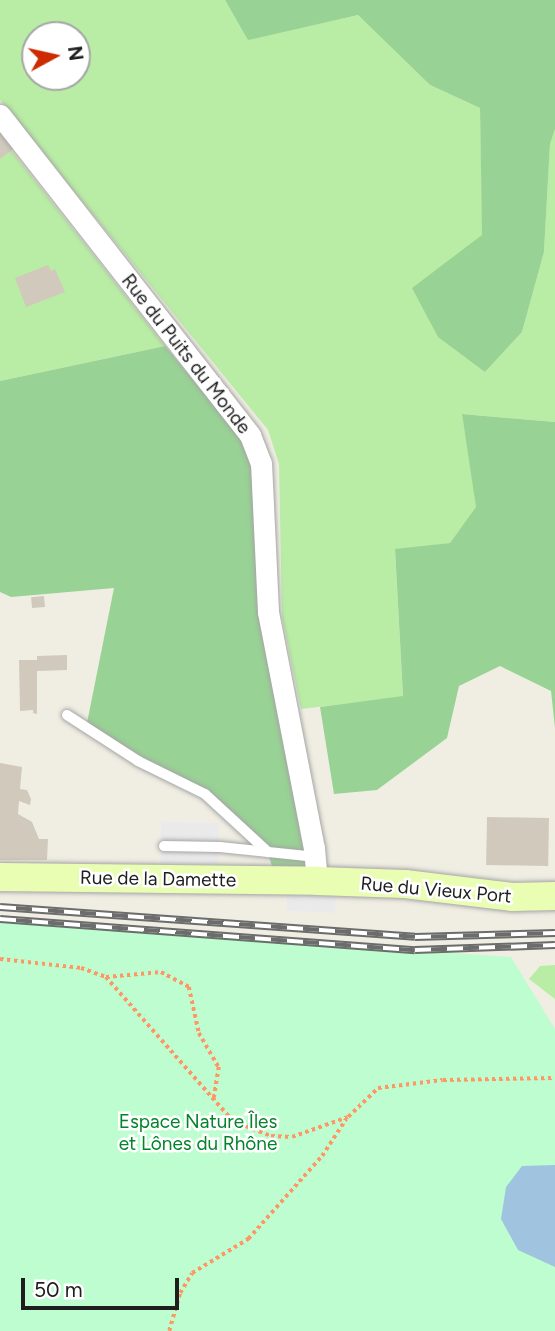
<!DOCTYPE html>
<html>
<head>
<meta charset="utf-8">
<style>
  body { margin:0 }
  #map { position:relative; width:555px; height:1331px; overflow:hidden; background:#f0eee3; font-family:Figtree,sans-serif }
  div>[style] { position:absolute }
  .grass>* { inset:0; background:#b9eda5 }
  .forest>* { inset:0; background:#99d295 }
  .park>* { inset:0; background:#bdfdd0 }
  .parking>* { inset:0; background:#eaeaea; transform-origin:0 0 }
  .water>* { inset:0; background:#a0c4e0 }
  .building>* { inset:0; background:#d0c9bc; transform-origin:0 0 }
  .path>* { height:3.5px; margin-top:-1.75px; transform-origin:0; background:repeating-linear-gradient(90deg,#ff9665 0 3.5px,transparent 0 7px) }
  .roads { filter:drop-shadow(0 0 2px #a5a5a5) drop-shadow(0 0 2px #a5a5a5) }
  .service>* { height:10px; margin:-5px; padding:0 5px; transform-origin:5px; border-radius:5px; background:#fff }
  .minor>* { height:21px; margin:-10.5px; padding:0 10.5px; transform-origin:10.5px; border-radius:10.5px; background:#fff }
  .secondary>* { height:28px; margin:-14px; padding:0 14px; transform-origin:14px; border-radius:14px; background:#eafeb3 }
  .rail>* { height:8px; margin-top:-4px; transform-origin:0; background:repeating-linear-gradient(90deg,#fff 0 16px,#6c6c6c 0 32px); box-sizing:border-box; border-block:2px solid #6c6c6c }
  span { translate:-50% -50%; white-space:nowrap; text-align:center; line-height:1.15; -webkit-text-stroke:5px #fff; paint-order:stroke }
  .street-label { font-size:19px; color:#1e1e1e }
  .park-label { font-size:19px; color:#04842a }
  .north { position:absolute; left:21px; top:21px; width:70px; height:70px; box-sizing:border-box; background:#fff; border:2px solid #a5a5a5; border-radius:50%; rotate:82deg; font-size:19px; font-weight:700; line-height:28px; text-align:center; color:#1e1e1e }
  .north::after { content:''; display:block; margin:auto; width:24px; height:32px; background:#cc2c00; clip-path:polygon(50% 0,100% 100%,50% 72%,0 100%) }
  .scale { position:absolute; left:21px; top:1278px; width:158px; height:32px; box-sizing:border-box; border:4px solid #1e1e1e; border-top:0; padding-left:9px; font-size:21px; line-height:24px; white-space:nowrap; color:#1e1e1e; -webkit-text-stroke:5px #fff; paint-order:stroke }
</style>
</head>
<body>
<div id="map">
  <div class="grass">
    <div style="clip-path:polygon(evenodd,0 0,225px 0,248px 39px,358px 15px,430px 85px,480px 108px,485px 372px,522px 332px,544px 252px,550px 143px,555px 129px,555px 422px,462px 414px,477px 507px,450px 543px,395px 550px,403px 697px,301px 709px,282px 617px,279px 464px,268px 430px,0 100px,0 0,35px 35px,77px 35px,77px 77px,35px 77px,35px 35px)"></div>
    <div style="clip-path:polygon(0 136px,165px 346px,0 381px)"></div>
    <div style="clip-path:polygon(555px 965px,555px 999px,529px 979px,540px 966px)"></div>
  </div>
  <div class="forest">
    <div style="clip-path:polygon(225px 0,555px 0,555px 129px,550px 144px,544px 252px,522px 332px,485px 372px,438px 337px,412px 288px,482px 235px,480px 108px,430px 85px,358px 15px,248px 40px)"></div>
    <div style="clip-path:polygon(165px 346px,242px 439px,255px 463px,313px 866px,272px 866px,264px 843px,170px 774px,87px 723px,114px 588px,11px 597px,0 592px,0 381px)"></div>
    <div style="clip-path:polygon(462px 414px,555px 422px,555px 728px,551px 691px,500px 666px,459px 686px,447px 738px,377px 790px,334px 794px,320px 707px,403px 696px,395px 549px,450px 543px,476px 507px)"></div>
  </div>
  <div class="park">
    <div style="clip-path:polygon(0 920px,511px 957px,555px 1029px,555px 1331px,0 1331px)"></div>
  </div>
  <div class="parking">
    <div style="left:161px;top:822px;width:58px;height:41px;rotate:1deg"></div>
    <div style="left:287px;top:892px;width:49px;height:19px;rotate:2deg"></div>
  </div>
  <div class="water">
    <div style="clip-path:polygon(555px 1165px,555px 1267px,518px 1250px,501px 1219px,506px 1187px,522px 1166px)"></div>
  </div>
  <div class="building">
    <div style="clip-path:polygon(0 133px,13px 149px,0 159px)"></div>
    <div style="clip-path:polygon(48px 265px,51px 271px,55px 269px,65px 292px,26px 307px,15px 278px)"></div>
    <div style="left:44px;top:596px;width:11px;height:13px;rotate:85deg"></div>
    <div style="clip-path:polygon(67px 655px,67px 670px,37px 671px,37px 714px,33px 713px,33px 710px,20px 711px,19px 660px,37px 660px,37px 656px)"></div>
    <div style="clip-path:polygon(0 763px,22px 767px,20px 789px,27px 790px,31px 799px,30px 805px,19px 801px,18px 814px,32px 822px,39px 839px,48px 839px,47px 860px,0 860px)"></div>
    <div style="left:487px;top:817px;width:62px;height:48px;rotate:1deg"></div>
  </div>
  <div class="path">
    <div style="left:0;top:959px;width:81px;rotate:6.3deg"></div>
    <div style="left:81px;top:968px;width:27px;rotate:20deg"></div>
    <div style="left:106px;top:977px;width:55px;rotate:-5.2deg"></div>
    <div style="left:161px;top:972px;width:32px;rotate:28deg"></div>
    <div style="left:189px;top:987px;width:47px;rotate:77.7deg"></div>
    <div style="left:199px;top:1033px;width:39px;rotate:60deg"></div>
    <div style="left:219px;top:1067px;width:31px;rotate:99deg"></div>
    <div style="left:106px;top:977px;width:192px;rotate:48.6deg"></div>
    <div style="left:233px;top:1121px;width:41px;rotate:21.5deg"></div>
    <div style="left:271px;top:1136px;width:21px;rotate:3deg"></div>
    <div style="left:292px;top:1137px;width:59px;rotate:-19.7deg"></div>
    <div style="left:348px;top:1117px;width:42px;rotate:-44deg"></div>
    <div style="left:378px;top:1088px;width:65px;rotate:-7deg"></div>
    <div style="left:443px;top:1080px;width:112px;rotate:-1deg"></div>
    <div style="left:169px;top:1331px;width:40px;rotate:-74deg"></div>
    <div style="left:180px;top:1293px;width:23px;rotate:-59deg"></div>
    <div style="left:192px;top:1273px;width:66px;rotate:-31.3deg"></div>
    <div style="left:248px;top:1239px;width:111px;rotate:-48.3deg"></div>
    <div style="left:322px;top:1156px;width:44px;rotate:-57deg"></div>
  </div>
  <div class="roads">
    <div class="service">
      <div style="left:67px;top:715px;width:85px;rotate:32.9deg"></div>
      <div style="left:138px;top:761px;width:75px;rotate:26.2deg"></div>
      <div style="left:205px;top:794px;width:86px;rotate:42.6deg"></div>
      <div style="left:164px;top:846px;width:56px;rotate:1deg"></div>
      <div style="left:220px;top:847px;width:97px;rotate:5.9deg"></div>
    </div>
    <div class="minor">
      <div style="left:0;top:115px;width:406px;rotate:52deg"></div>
      <div style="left:250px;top:435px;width:30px;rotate:69deg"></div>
      <div style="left:261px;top:463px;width:149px;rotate:87.3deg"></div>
      <div style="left:268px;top:612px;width:240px;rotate:79deg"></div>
      <div style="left:314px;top:848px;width:33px;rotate:85deg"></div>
    </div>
    <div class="secondary">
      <div style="left:0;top:877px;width:317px;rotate:0.7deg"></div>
      <div style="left:317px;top:881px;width:88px;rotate:2deg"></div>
      <div style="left:405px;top:884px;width:108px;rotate:6.9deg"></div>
      <div style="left:512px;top:897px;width:43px;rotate:-1.3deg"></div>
    </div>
  </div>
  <div class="rail">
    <div style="left:0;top:907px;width:416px;rotate:4.1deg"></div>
    <div style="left:415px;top:937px;width:140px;rotate:-1.6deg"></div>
    <div style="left:0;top:919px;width:416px;rotate:4.3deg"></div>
    <div style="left:415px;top:950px;width:140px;rotate:-2deg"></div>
  </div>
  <div class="street-label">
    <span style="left:186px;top:354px;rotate:52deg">Rue du Puits du Monde</span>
    <span style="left:158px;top:879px;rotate:1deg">Rue de la Damette</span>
    <span style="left:436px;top:890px;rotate:5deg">Rue du Vieux Port</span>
  </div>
  <div class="park-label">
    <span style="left:198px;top:1133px">Espace Nature Îles<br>et Lônes du Rhône</span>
  </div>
  <div class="north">N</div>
  <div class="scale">50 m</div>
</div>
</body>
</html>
